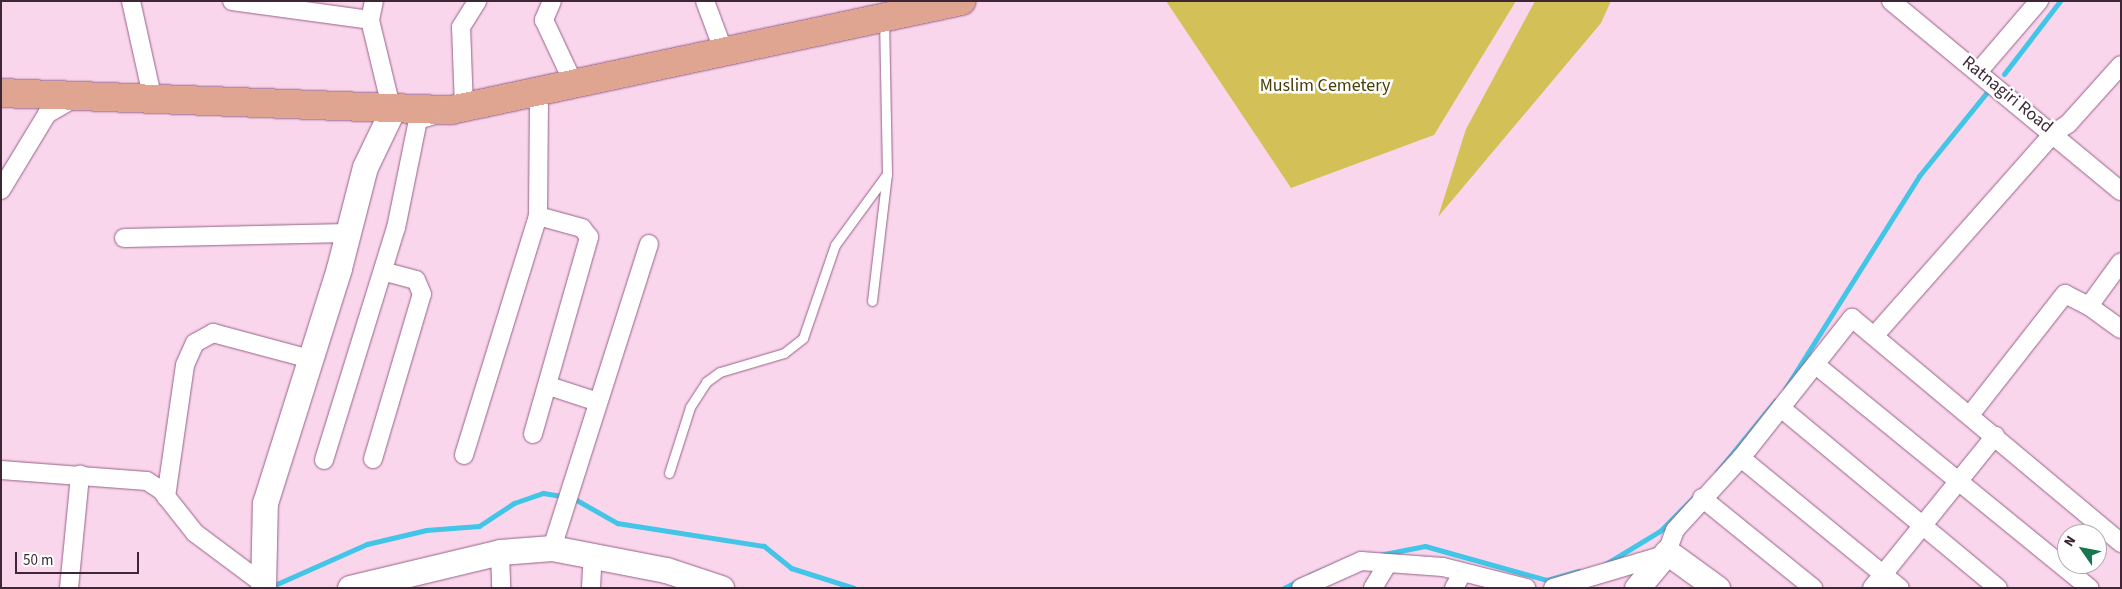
<!DOCTYPE html>
<html>
<head>
<meta charset="utf-8">
<style>
  body { margin:0 }
  #map { position:relative; width:2122px; height:589px; overflow:hidden; background:#fad6ed; font-family:"Source Sans 3",sans-serif }
  div>[style] { position:absolute }
  .green>* { inset:0; background:#d3c157 }
  .stream>* { height:5px; margin:-2.5px; padding:0 2.5px; transform-origin:2.5px; border-radius:2.5px; background:#42c5e7 }
  .roads { filter:drop-shadow(0 0 1px #976286) drop-shadow(0 0 1px #976286) }
  .lane>* { height:9px; margin:-4.5px; padding:0 4.5px; transform-origin:4.5px; border-radius:4.5px; background:#fff }
  .street>* { height:18px; margin:-9px; padding:0 9px; transform-origin:9px; border-radius:9px; background:#fff }
  .secondary>* { height:25px; margin:-12.5px; padding:0 12.5px; transform-origin:12.5px; border-radius:12.5px; background:#fff }
  .primary>* { height:28px; margin:-14px; padding:0 14px; transform-origin:14px; border-radius:14px; background:#e0a591 }
  span { translate:-50% -50%; white-space:nowrap; text-align:center; line-height:1.15; -webkit-text-stroke:5px #fff; paint-order:stroke }
  .park-label { font-size:18px; color:#473e04 }
  .street-label { font-size:18px; color:#3d2736 }
  .frame { position:absolute; inset:0; border:2px solid #3d2736; pointer-events:none }
  .north { position:absolute; left:2057px; top:524px; width:50px; height:50px; box-sizing:border-box; background:#fff; border:1px solid #b1a9af; border-radius:50%; rotate:303deg; font-size:14px; font-weight:700; line-height:20px; text-align:center; color:#3d2736 }
  .north::after { content:''; display:block; margin:auto; width:18px; height:22px; background:#16774e; clip-path:polygon(50% 0,100% 100%,50% 72%,0 100%) }
  .scale { position:absolute; left:15px; top:552px; width:124px; height:22px; box-sizing:border-box; border:2px solid #3d2736; border-top:0; padding-left:6px; font-size:15px; line-height:18px; white-space:nowrap; color:#3d2736; -webkit-text-stroke:4px #fff; paint-order:stroke }
</style>
</head>
<body>
<div id="map">
  <div class="green">
    <div style="clip-path:polygon(1166px 1px,1516px 1px,1434px 135px,1291px 188px)"></div>
    <div style="clip-path:polygon(1535px 1px,1611px 1px,1601px 23px,1438px 217px,1466px 129px)"></div>
  </div>
  <div class="stream">
    <div style="left:2004px;top:74px;width:92px;rotate:-52.5deg"></div>
    <div style="left:1785px;top:389px;width:252px;rotate:-57.8deg"></div>
    <div style="left:1919px;top:176px;width:108px;rotate:-51deg"></div>
    <div style="left:1717px;top:472px;width:92px;rotate:-50.8deg"></div>
    <div style="left:1379px;top:555px;width:47px;rotate:-11.1deg"></div>
    <div style="left:1425px;top:546px;width:127px;rotate:15.6deg"></div>
    <div style="left:1547px;top:580px;width:33px;rotate:-16deg"></div>
    <div style="left:1604px;top:565px;width:66px;rotate:-31.3deg"></div>
    <div style="left:1660px;top:531px;width:51px;rotate:-45deg"></div>
    <div style="left:1310px;top:575px;width:31px;rotate:-22deg"></div>
    <div style="left:270px;top:587px;width:106px;rotate:-23.9deg"></div>
    <div style="left:367px;top:544px;width:61px;rotate:-13.3deg"></div>
    <div style="left:426px;top:530px;width:53px;rotate:-4.3deg"></div>
    <div style="left:479px;top:526px;width:42px;rotate:-33.3deg"></div>
    <div style="left:514px;top:503px;width:31px;rotate:-19deg"></div>
    <div style="left:543px;top:493px;width:30px;rotate:9deg"></div>
    <div style="left:573px;top:498px;width:51px;rotate:29.6deg"></div>
    <div style="left:617px;top:523px;width:149px;rotate:8.9deg"></div>
    <div style="left:764px;top:546px;width:35px;rotate:39deg"></div>
    <div style="left:791px;top:568px;width:66px;rotate:17.6deg"></div>
    <div style="left:1284px;top:588px;width:18px;rotate:-27deg"></div>
  </div>
  <div class="roads">
    <div class="lane">
      <div style="left:872px;top:301px;width:128px;rotate:-83.3deg"></div>
      <div style="left:887px;top:174px;width:154px;rotate:-91.1deg"></div>
      <div style="left:669px;top:473px;width:69px;rotate:-72.3deg"></div>
      <div style="left:690px;top:407px;width:30px;rotate:-57deg"></div>
      <div style="left:706px;top:382px;width:17px;rotate:-36deg"></div>
      <div style="left:720px;top:372px;width:67px;rotate:-16.5deg"></div>
      <div style="left:784px;top:353px;width:24px;rotate:-38deg"></div>
      <div style="left:803px;top:338px;width:98px;rotate:-71deg"></div>
      <div style="left:835px;top:245px;width:88px;rotate:-53.8deg"></div>
    </div>
    <div class="street">
      <div style="left:131px;top:1px;width:101px;rotate:77.5deg"></div>
      <div style="left:232px;top:1px;width:139px;rotate:7.8deg"></div>
      <div style="left:374px;top:1px;width:19px;rotate:102deg"></div>
      <div style="left:370px;top:20px;width:94px;rotate:76.4deg"></div>
      <div style="left:552px;top:1px;width:21px;rotate:113deg"></div>
      <div style="left:544px;top:20px;width:68px;rotate:64.9deg"></div>
      <div style="left:705px;top:1px;width:54px;rotate:69.6deg"></div>
      <div style="left:1891px;top:1px;width:298px;rotate:39.6deg"></div>
      <div style="left:1978px;top:72px;width:94px;rotate:-49.3deg"></div>
      <div style="left:464px;top:108px;width:81px;rotate:-92.1deg"></div>
      <div style="left:461px;top:27px;width:31px;rotate:-58deg"></div>
      <div style="left:1px;top:190px;width:89px;rotate:-58.8deg"></div>
      <div style="left:47px;top:114px;width:32px;rotate:-30deg"></div>
      <div style="left:124px;top:238px;width:225px;rotate:-1.3deg"></div>
      <div style="left:2089px;top:306px;width:39px;rotate:36deg"></div>
      <div style="left:1875px;top:335px;width:270px;rotate:-48.5deg"></div>
      <div style="left:2054px;top:133px;width:17px;rotate:-33deg"></div>
      <div style="left:2068px;top:124px;width:79px;rotate:-48.1deg"></div>
      <div style="left:1816px;top:365px;width:353px;rotate:39.2deg"></div>
      <div style="left:549px;top:386px;width:48px;rotate:18.1deg"></div>
      <div style="left:1781px;top:408px;width:282px;rotate:39.7deg"></div>
      <div style="left:1970px;top:415px;width:154px;rotate:-51.9deg"></div>
      <div style="left:2065px;top:294px;width:27px;rotate:27deg"></div>
      <div style="left:2089px;top:306px;width:54px;rotate:-54deg"></div>
      <div style="left:533px;top:434px;width:205px;rotate:-74.1deg"></div>
      <div style="left:589px;top:237px;width:11px;rotate:-128deg"></div>
      <div style="left:582px;top:228px;width:46px;rotate:-164.7deg"></div>
      <div style="left:464px;top:455px;width:250px;rotate:-72.8deg"></div>
      <div style="left:538px;top:216px;width:123px;rotate:-89.5deg"></div>
      <div style="left:539px;top:93px;width:10px;rotate:-17deg"></div>
      <div style="left:1741px;top:458px;width:205px;rotate:39.3deg"></div>
      <div style="left:373px;top:459px;width:172px;rotate:-73.5deg"></div>
      <div style="left:422px;top:294px;width:15px;rotate:-113deg"></div>
      <div style="left:416px;top:280px;width:34px;rotate:-165deg"></div>
      <div style="left:324px;top:460px;width:243px;rotate:-72.8deg"></div>
      <div style="left:396px;top:228px;width:110px;rotate:-78.5deg"></div>
      <div style="left:418px;top:120px;width:21px;rotate:-17deg"></div>
      <div style="left:1px;top:470px;width:146px;rotate:4.3deg"></div>
      <div style="left:147px;top:481px;width:17px;rotate:33deg"></div>
      <div style="left:161px;top:490px;width:55px;rotate:51.7deg"></div>
      <div style="left:195px;top:533px;width:84px;rotate:36.7deg"></div>
      <div style="left:166px;top:497px;width:133px;rotate:-81.8deg"></div>
      <div style="left:185px;top:365px;width:24px;rotate:-66deg"></div>
      <div style="left:195px;top:343px;width:21px;rotate:-29deg"></div>
      <div style="left:213px;top:333px;width:100px;rotate:15deg"></div>
      <div style="left:1702px;top:498px;width:143px;rotate:39deg"></div>
      <div style="left:552px;top:548px;width:319px;rotate:-72.3deg"></div>
      <div style="left:500px;top:552px;width:36px;rotate:88deg"></div>
      <div style="left:1667px;top:552px;width:23px;rotate:-70deg"></div>
      <div style="left:1675px;top:530px;width:98px;rotate:-47.5deg"></div>
      <div style="left:1741px;top:458px;width:179px;rotate:-51.6deg"></div>
      <div style="left:1852px;top:318px;width:351px;rotate:39.9deg"></div>
      <div style="left:69px;top:588px;width:114px;rotate:-84.4deg"></div>
      <div style="left:591px;top:588px;width:34px;rotate:-87deg"></div>
      <div style="left:1301px;top:588px;width:66px;rotate:-24.2deg"></div>
      <div style="left:1361px;top:561px;width:82px;rotate:4.2deg"></div>
      <div style="left:1443px;top:567px;width:86px;rotate:14.2deg"></div>
      <div style="left:1373px;top:588px;width:29px;rotate:-59deg"></div>
      <div style="left:1454px;top:588px;width:18px;rotate:-61deg"></div>
      <div style="left:1553px;top:588px;width:113px;rotate:-16.5deg"></div>
      <div style="left:1872px;top:588px;width:196px;rotate:-51deg"></div>
    </div>
    <div class="secondary">
      <div style="left:263px;top:588px;width:85px;rotate:-88.7deg"></div>
      <div style="left:265px;top:503px;width:246px;rotate:-72.5deg"></div>
      <div style="left:339px;top:268px;width:104px;rotate:-75.6deg"></div>
      <div style="left:365px;top:167px;width:62px;rotate:-64.3deg"></div>
      <div style="left:350px;top:588px;width:154px;rotate:-13.5deg"></div>
      <div style="left:500px;top:552px;width:52px;rotate:-4.4deg"></div>
      <div style="left:552px;top:548px;width:116px;rotate:10.9deg"></div>
      <div style="left:666px;top:570px;width:58px;rotate:18.1deg"></div>
      <div style="left:1637px;top:588px;width:47px;rotate:-50.2deg"></div>
      <div style="left:1667px;top:552px;width:62px;rotate:35.8deg"></div>
    </div>
    <div class="primary">
      <div style="left:1px;top:93px;width:450px;rotate:2.2deg"></div>
      <div style="left:451px;top:110px;width:522px;rotate:-12.06deg"></div>
    </div>
  </div>
  <div class="park-label">
    <span style="left:1325px;top:86px">Muslim Cemetery</span>
  </div>
  <div class="street-label">
    <span style="left:2007px;top:95px;rotate:39deg">Ratnagiri Road</span>
  </div>
  <div class="frame"></div>
  <div class="north">N</div>
  <div class="scale">50 m</div>
</div>
</body>
</html>
